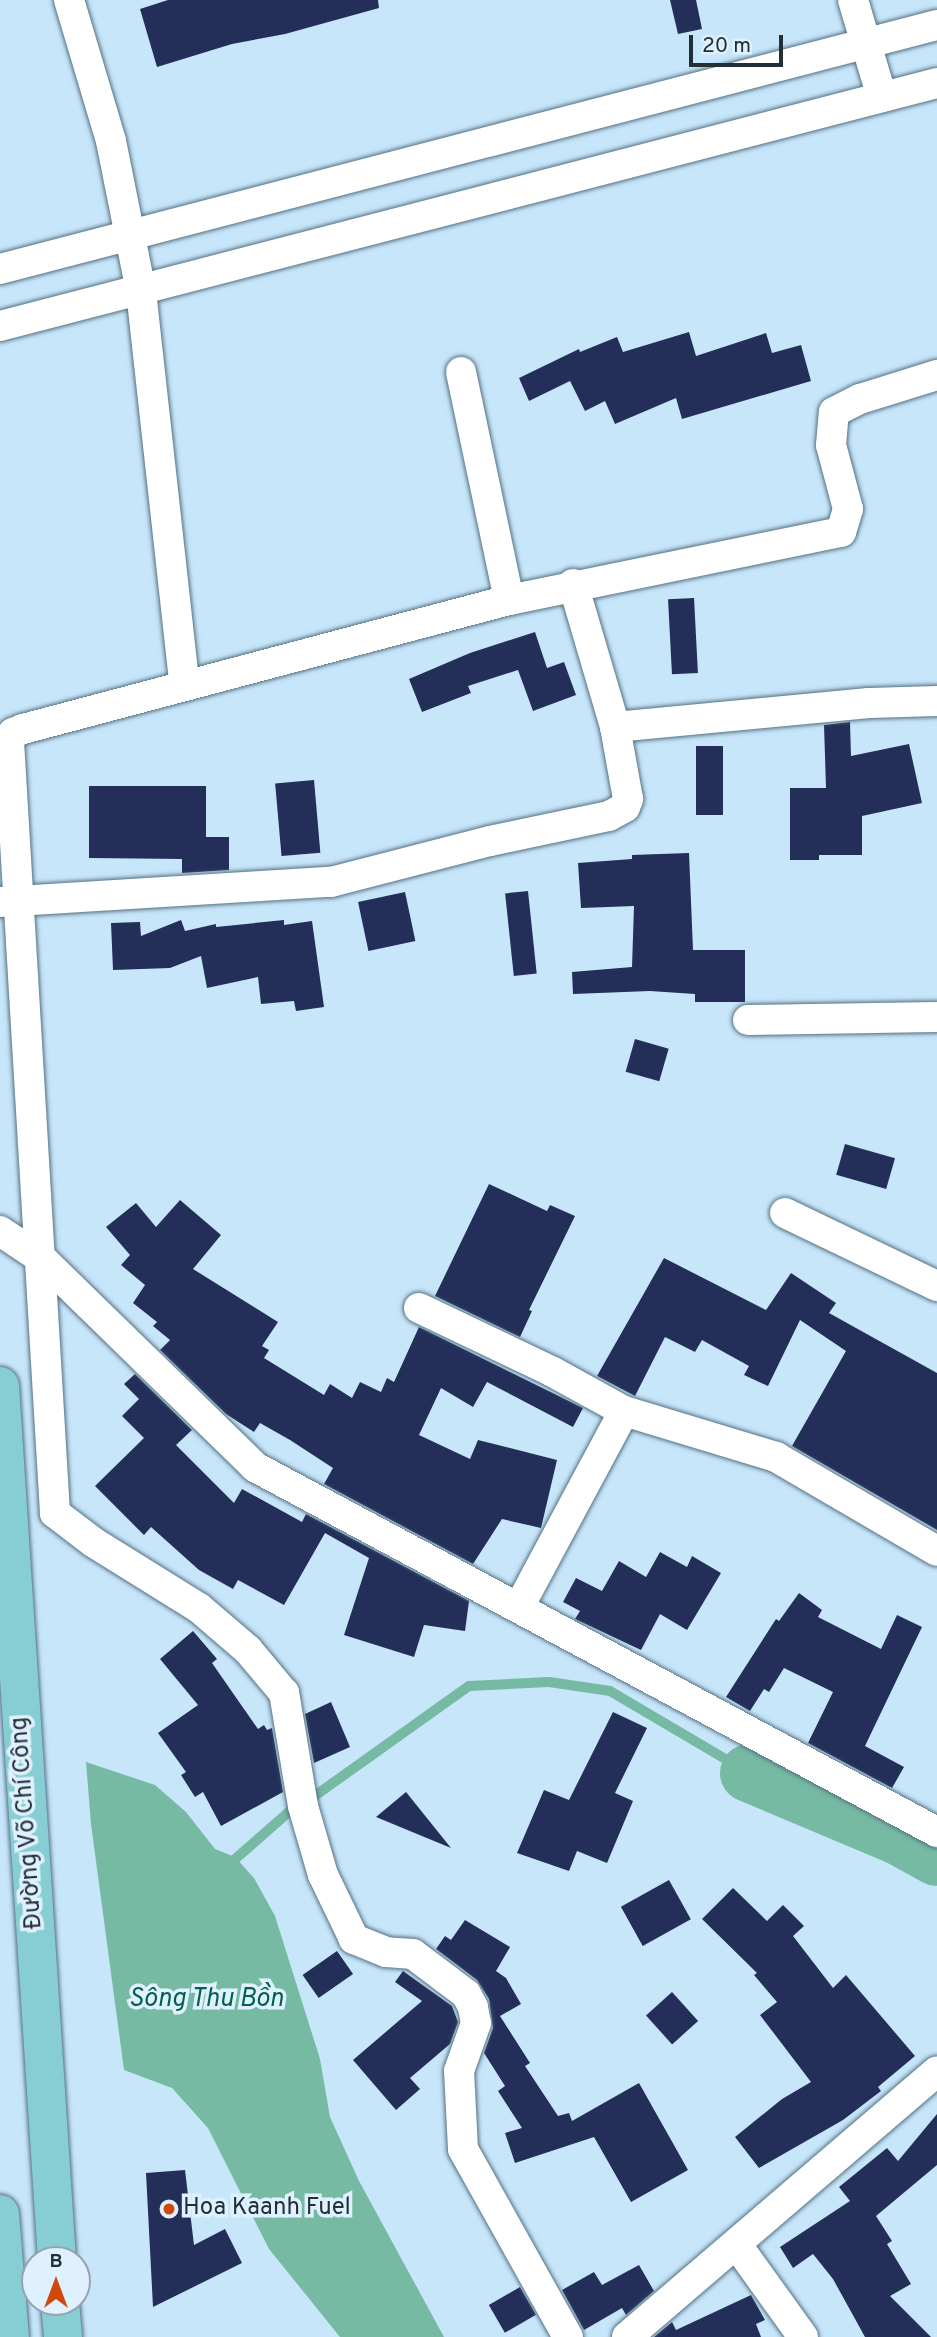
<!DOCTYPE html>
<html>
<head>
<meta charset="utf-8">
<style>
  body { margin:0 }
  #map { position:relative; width:937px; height:2337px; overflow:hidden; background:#c7e6fa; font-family:Overpass,sans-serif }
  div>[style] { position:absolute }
  .water>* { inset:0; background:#76baa3 }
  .stream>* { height:10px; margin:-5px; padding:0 5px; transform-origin:5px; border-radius:5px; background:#76baa3 }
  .river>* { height:58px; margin:-29px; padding:0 29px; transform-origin:29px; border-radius:29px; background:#76baa3 }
  .building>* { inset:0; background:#232f59; transform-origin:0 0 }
  .roads { filter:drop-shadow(0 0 2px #557183) drop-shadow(0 0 2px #557183) }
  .minor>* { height:30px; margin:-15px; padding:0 15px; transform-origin:15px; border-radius:15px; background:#fff }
  .major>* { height:38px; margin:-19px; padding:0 19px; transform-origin:19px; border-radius:19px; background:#87ced4 }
  .dots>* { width:19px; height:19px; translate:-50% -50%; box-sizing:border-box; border:4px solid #dff1fe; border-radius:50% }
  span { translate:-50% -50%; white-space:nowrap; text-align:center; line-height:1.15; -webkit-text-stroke:7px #dff1fe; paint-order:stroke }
  .street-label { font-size:24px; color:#232f37 }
  .poi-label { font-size:24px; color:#232f37 }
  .left { translate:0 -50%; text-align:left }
  .water-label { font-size:26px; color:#04624c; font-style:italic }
  .north { position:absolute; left:21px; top:2246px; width:70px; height:70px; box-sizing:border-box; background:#dff1fe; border:2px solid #94a3ae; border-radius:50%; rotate:0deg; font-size:19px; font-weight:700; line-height:28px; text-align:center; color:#232f37 }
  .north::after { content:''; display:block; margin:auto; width:24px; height:32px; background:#cf4a0a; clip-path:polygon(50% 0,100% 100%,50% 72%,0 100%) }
  .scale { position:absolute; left:689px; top:35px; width:94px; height:32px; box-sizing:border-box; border:4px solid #232f37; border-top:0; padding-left:9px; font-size:21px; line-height:24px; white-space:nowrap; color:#232f37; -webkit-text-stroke:5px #dff1fe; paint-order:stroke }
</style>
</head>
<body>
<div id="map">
  <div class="water">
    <div style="clip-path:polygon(86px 1762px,155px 1785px,186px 1812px,215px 1849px,235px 1857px,254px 1878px,275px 1916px,320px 2059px,330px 2117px,359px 2181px,444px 2337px,340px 2337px,269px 2249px,208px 2128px,172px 2088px,124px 2070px,91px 1824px)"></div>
  </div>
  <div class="stream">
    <div style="left:316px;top:1795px;width:188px;rotate:-35.5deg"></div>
    <div style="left:469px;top:1686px;width:80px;rotate:-2.9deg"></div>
    <div style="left:549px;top:1682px;width:62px;rotate:8.4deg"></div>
    <div style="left:610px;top:1691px;width:161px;rotate:30.5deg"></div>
    <div style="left:226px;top:1867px;width:86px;rotate:-41.2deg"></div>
  </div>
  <div class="river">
    <div style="left:749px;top:1773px;width:163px;rotate:22.8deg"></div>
    <div style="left:899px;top:1836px;width:43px;rotate:28.9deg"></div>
  </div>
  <div class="building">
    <div style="clip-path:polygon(168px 0,378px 0,379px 8px,285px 34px,232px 44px,157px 67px,140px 9px)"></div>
    <div style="clip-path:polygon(670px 0,696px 0,702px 29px,678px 34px)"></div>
    <div style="clip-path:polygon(689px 332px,696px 356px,766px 333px,772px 353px,801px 345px,811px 381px,682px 419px,676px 398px,615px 424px,605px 401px,585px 411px,570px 381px,529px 401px,519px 378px,579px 349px,580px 352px,617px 337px,623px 352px)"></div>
    <div style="left:694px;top:598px;width:75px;height:26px;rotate:87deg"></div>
    <div style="clip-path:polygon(535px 632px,547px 668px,564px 662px,576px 695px,533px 711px,518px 670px,468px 686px,471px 693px,422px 712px,409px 679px,470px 653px)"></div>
    <div style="clip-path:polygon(850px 722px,851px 756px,909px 744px,922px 803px,862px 816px,862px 855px,819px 855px,819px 860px,790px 860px,790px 788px,826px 788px,824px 725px)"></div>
    <div style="left:696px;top:746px;width:27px;height:69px"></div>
    <div style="left:314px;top:780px;width:73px;height:39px;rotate:85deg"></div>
    <div style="clip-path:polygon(89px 786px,206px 786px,206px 837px,229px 837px,229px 870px,182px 873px,182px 859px,89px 858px)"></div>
    <div style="clip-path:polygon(689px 853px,693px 950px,745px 950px,745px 1002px,695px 1002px,695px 994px,650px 991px,573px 994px,572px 972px,632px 967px,634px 906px,581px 908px,578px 863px,632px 859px,632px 855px)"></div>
    <div style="left:528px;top:891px;width:83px;height:23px;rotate:84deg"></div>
    <div style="left:405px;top:892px;width:50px;height:48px;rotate:78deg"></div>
    <div style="clip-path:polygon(181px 920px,185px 931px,216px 924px,216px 927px,284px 920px,284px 925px,312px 921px,324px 1007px,296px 1011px,294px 1001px,261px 1004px,258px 977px,207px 988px,201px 956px,170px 968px,113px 970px,111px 923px,140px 922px,141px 936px)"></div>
    <div style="left:635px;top:1039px;width:35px;height:34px;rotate:16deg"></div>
    <div style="left:845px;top:1144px;width:52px;height:32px;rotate:16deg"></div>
    <div style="clip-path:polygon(489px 1184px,547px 1211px,550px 1205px,575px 1216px,529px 1310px,532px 1311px,520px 1337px,435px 1296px)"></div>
    <div style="clip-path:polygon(180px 1200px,221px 1235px,193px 1269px,278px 1322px,262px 1346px,269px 1350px,264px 1358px,324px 1395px,330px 1384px,352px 1398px,360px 1382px,381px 1392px,387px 1378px,394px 1382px,419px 1327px,583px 1408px,573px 1427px,487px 1382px,473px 1407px,441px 1388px,419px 1435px,470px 1459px,478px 1440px,557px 1460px,541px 1528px,502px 1519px,473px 1564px,324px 1484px,333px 1468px,290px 1440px,260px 1423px,254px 1432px,226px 1414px,160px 1350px,170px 1340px,153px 1326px,157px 1322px,133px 1303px,145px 1285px,121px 1265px,130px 1255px,106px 1227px,136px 1203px,156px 1227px)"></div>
    <div style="clip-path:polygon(664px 1258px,766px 1310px,791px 1273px,836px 1303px,829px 1313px,937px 1373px,937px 1530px,792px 1446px,846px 1351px,800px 1320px,768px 1386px,744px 1375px,749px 1366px,702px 1340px,695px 1352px,665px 1337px,635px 1396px,597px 1376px)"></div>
    <div style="clip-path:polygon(135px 1374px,192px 1430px,176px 1445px,234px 1503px,242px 1489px,302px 1522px,306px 1514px,469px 1601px,465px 1631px,424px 1625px,414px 1657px,344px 1635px,369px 1558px,325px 1533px,284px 1605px,238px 1580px,233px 1589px,199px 1570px,151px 1527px,144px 1535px,95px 1486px,144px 1438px,122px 1416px,139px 1399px,124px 1384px)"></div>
    <div style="clip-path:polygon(660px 1552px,687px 1567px,692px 1556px,721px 1573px,687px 1630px,660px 1614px,641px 1650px,575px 1619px,580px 1611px,563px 1602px,576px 1578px,602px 1591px,619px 1561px,646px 1577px)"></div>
    <div style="clip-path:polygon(799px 1593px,822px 1610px,818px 1617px,881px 1649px,897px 1615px,922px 1627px,865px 1746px,904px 1767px,892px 1788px,808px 1743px,833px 1692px,784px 1668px,769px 1692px,764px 1689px,750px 1711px,726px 1697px,776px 1619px,779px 1621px)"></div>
    <div style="clip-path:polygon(193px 1631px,217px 1659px,212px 1663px,258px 1729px,264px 1725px,267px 1730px,272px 1728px,283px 1792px,221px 1826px,203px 1792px,195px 1797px,181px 1775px,186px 1772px,158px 1733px,198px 1705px,160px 1659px)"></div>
    <div style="clip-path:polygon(331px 1702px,350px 1747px,314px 1763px,305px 1714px)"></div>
    <div style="clip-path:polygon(613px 1712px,647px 1728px,615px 1793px,633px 1801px,607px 1863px,577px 1851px,569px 1871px,517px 1853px,544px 1790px,569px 1800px)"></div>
    <div style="clip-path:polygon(406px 1792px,451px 1848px,376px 1817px)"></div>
    <div style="left:669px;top:1880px;width:45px;height:55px;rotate:61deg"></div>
    <div style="clip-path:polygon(733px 1888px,767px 1921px,783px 1905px,804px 1926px,793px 1936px,833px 1988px,846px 1975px,915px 2056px,878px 2087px,881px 2091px,843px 2120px,759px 2168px,735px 2137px,782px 2099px,811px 2082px,760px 2015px,777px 2002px,754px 1975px,757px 1973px,702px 1919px)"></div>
    <div style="clip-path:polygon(465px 1920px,510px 1947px,496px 1971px,506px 1978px,521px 2004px,500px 2016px,530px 2063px,525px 2066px,558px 2116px,569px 2113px,572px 2121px,639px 2083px,688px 2170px,631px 2202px,594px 2137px,515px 2163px,505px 2133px,522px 2128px,498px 2091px,505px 2086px,484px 2053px,493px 2028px,489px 1999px,477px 1980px,436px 1949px,445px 1936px,451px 1940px)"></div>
    <div style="left:337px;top:1951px;width:28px;height:42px;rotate:55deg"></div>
    <div style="clip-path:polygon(403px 1971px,452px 2006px,458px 2022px,450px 2044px,410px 2078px,420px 2089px,396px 2110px,353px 2060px,422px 2001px,395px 1982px)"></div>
    <div style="left:672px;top:1992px;width:39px;height:35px;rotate:48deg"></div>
    <div style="clip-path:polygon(937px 2114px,937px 2165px,876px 2216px,892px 2241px,887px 2244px,911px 2284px,890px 2296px,931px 2337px,865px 2337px,833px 2279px,813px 2254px,793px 2268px,780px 2247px,850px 2201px,839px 2187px,887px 2148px,898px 2161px)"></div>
    <div style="clip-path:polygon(185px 2170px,194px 2245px,225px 2229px,242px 2263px,153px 2307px,146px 2173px)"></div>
    <div style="clip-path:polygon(639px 2265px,654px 2291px,626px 2315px,622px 2308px,584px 2330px,562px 2290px,594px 2272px,602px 2285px)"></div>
    <div style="left:520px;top:2287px;width:32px;height:36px;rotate:60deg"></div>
    <div style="clip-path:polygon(751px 2295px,765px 2320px,756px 2324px,761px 2337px,654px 2337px,672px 2322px,676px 2330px)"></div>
  </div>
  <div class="roads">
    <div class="minor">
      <div style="left:69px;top:0;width:147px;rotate:73.4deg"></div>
      <div style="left:111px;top:141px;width:153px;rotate:78.7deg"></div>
      <div style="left:141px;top:291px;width:394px;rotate:83.7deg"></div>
      <div style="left:853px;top:0;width:101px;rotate:73.4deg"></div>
      <div style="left:0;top:269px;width:968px;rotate:-14.6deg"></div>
      <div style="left:0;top:326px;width:968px;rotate:-14.54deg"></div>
      <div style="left:461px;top:372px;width:233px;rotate:78.1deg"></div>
      <div style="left:573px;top:584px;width:149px;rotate:73.6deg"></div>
      <div style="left:0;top:902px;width:332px;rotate:-3.5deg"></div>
      <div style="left:331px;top:882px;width:164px;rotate:-14.5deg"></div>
      <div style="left:490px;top:841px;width:122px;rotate:-11.9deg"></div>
      <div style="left:609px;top:816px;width:18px;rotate:-29deg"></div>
      <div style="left:625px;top:807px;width:9px;rotate:-69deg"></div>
      <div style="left:628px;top:799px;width:73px;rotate:-100.2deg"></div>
      <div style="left:615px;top:727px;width:255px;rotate:-5.4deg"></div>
      <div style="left:869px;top:703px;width:68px;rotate:-1.7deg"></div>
      <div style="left:748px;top:1020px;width:189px;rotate:-0.9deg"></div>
      <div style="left:785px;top:1213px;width:169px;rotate:25.7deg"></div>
      <div style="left:0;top:1231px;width:50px;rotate:33.7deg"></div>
      <div style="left:42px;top:1259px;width:298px;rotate:44.3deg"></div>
      <div style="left:255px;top:1467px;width:774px;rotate:28.16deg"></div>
      <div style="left:419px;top:1308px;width:148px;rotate:25.5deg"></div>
      <div style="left:553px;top:1372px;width:81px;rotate:28.8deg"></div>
      <div style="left:624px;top:1411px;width:159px;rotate:16.8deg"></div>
      <div style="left:776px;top:1457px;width:186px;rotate:30.3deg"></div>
      <div style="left:519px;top:1607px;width:222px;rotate:-61.8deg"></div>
      <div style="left:737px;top:2245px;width:113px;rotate:54.3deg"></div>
      <div style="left:568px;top:2337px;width:215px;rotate:-119.2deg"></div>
      <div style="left:463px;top:2149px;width:78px;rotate:-92.9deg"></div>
      <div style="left:459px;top:2071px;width:51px;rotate:-70.5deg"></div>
      <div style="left:476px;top:2023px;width:16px;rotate:-101deg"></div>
      <div style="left:473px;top:2007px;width:15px;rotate:-118deg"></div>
      <div style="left:466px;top:1994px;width:66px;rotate:-143deg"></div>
      <div style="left:413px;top:1954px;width:27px;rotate:-176deg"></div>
      <div style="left:386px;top:1952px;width:35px;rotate:-158deg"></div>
      <div style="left:354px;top:1939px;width:71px;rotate:-115.8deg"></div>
      <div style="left:323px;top:1875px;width:72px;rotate:-106.2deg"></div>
      <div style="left:303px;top:1806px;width:115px;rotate:-99.5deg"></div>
      <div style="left:284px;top:1693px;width:56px;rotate:-129.9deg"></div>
      <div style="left:248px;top:1650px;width:65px;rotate:-139.4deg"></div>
      <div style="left:199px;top:1608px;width:125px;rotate:-148.1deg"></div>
      <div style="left:93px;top:1542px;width:48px;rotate:-142.7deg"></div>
      <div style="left:55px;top:1513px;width:773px;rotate:-93.41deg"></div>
      <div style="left:9px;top:741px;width:9px;rotate:-63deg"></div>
      <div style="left:13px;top:733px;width:11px;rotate:-22deg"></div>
      <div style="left:23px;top:729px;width:503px;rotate:-14.87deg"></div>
      <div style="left:509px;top:600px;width:339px;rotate:-11.6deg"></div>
      <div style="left:841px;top:532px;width:24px;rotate:-73deg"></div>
      <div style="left:848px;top:509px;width:66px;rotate:-104.9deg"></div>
      <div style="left:831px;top:445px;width:33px;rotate:-85deg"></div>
      <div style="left:834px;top:412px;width:29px;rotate:-27deg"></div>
      <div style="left:860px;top:399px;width:81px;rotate:-17.3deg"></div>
      <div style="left:627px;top:2337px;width:408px;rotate:-40.6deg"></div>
    </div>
    <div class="major">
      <div style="left:0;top:1386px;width:876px;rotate:86.27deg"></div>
      <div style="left:0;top:2214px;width:123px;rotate:85.4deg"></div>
      <div style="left:60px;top:2302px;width:35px;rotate:85deg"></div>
    </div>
  </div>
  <div class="dots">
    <div style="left:169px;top:2209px;background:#cf4a0a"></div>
  </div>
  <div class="street-label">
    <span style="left:28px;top:1823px;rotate:-94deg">Đường Võ Chí Công</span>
  </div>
  <div class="poi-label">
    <span class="left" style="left:183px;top:2209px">Hoa Kaanh Fuel</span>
  </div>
  <div class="water-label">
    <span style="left:206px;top:2000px">Sông Thu Bồn</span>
  </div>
  <div class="north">B</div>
  <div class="scale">20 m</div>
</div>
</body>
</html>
